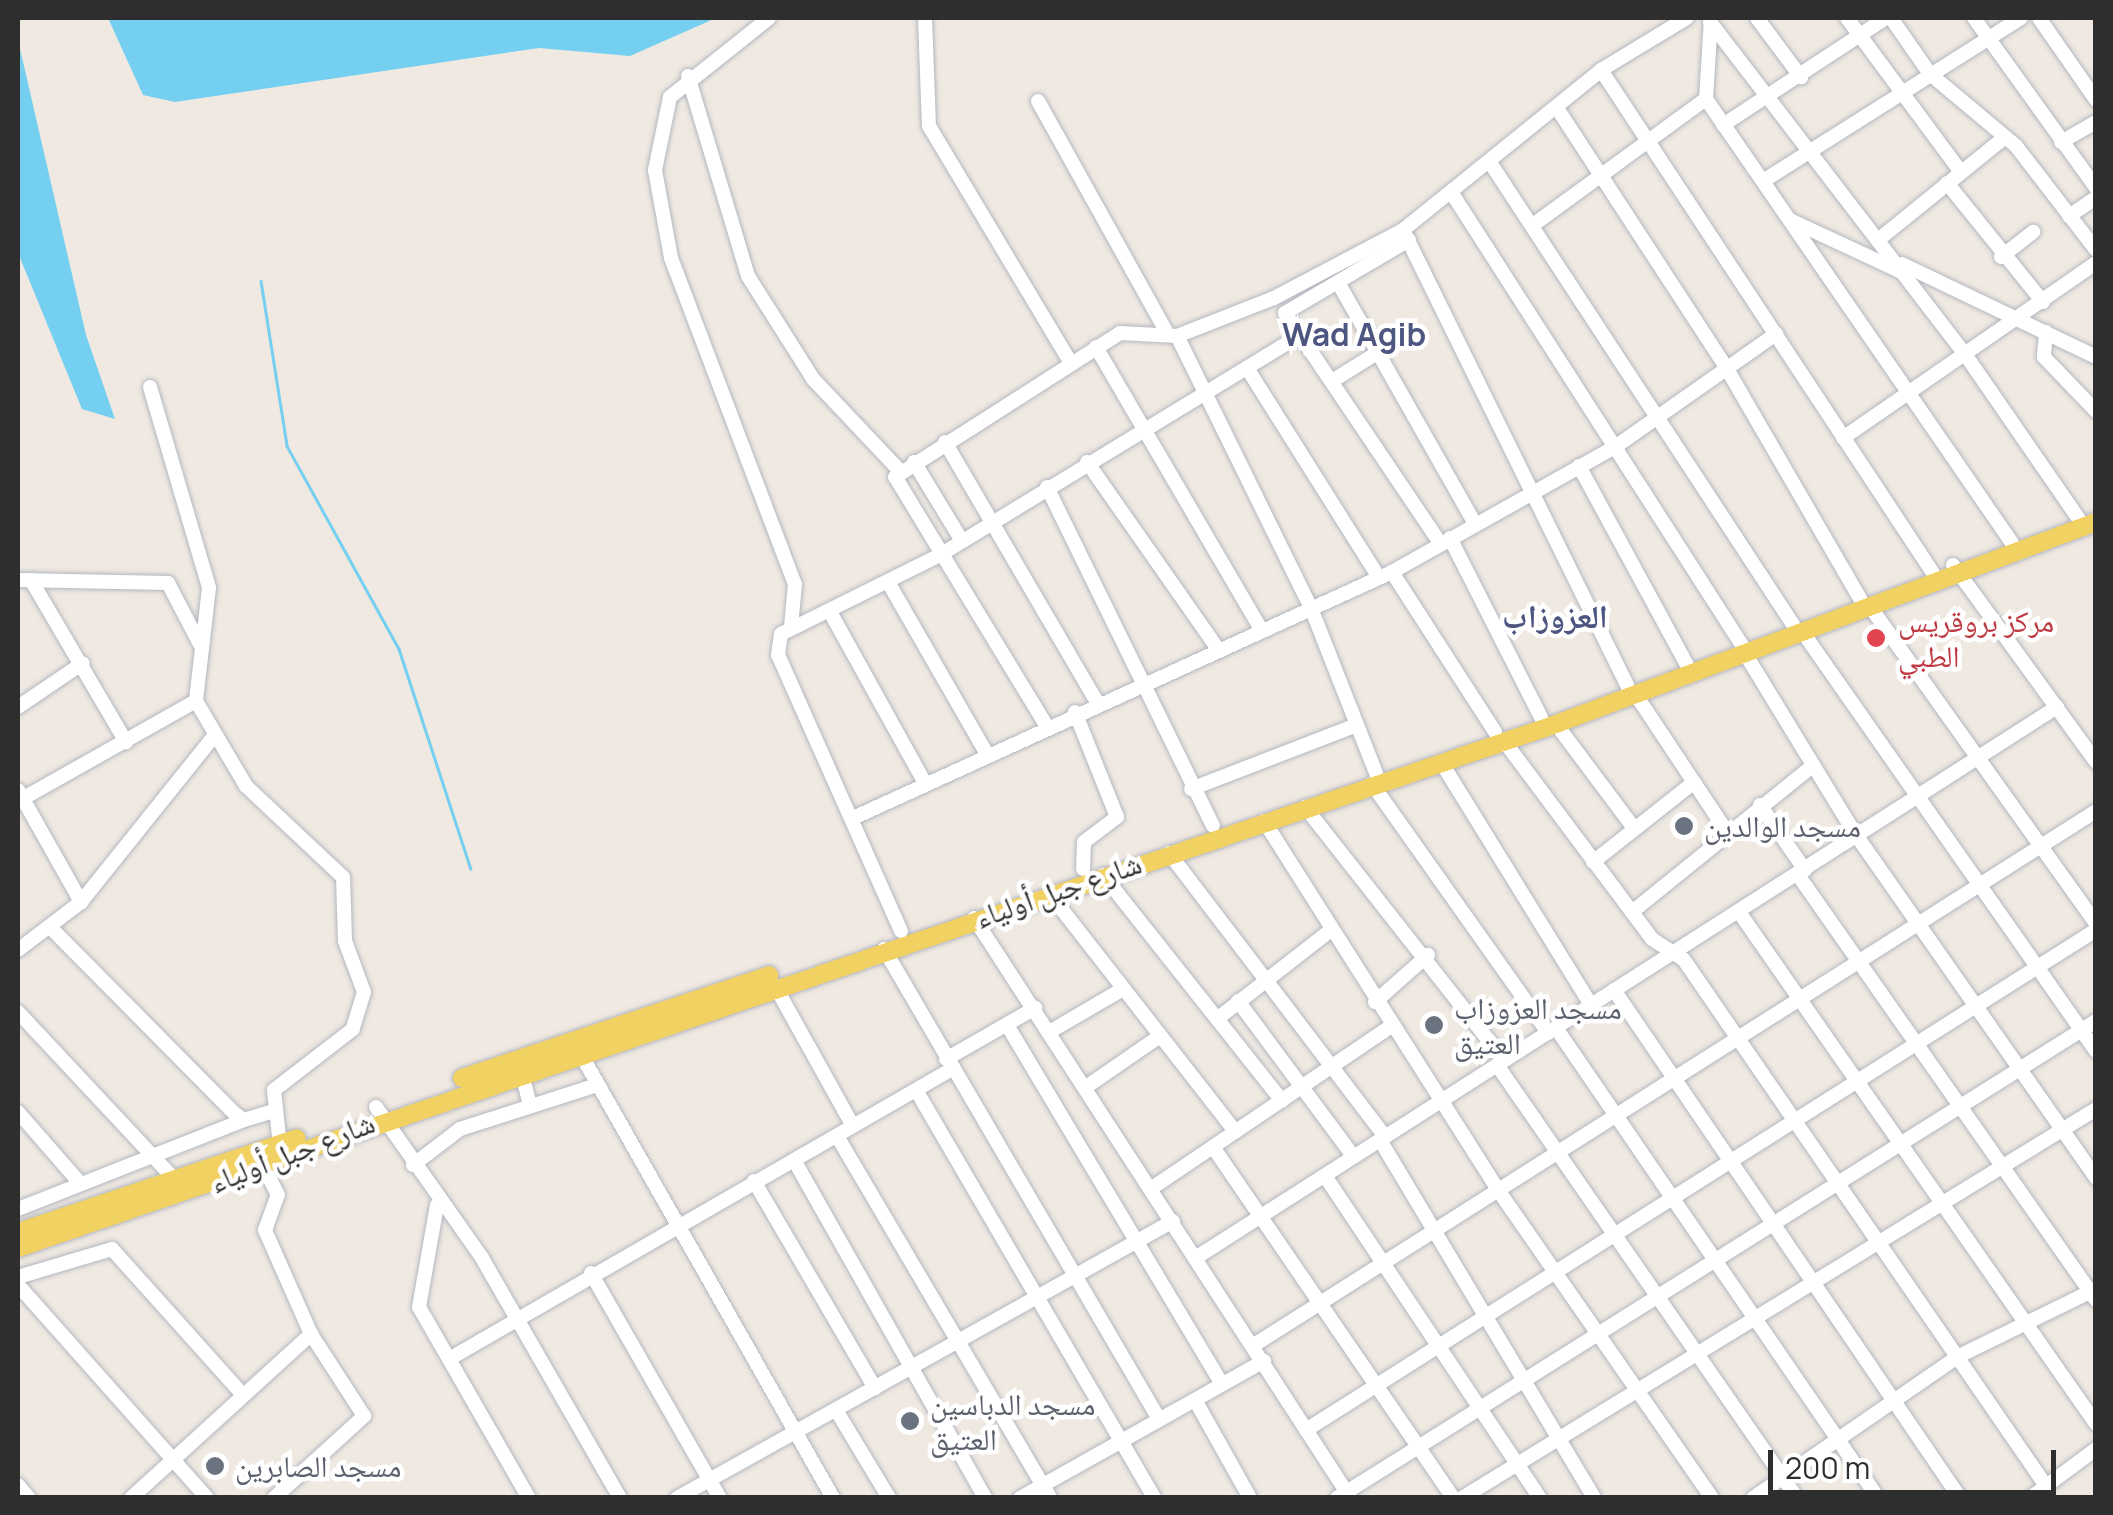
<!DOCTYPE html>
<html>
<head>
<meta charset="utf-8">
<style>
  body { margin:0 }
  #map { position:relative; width:2113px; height:1515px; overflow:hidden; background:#efe9e1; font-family:Manrope,"Noto Naskh Arabic",sans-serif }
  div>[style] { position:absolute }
  .water>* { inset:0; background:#75cff0 }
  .stream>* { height:2.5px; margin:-1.25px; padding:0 1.25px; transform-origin:1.25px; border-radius:1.25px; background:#75cff0 }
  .roads { filter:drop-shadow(0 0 2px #b4b7c1) drop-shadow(0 0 2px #b4b7c1) }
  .minor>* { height:14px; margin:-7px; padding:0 7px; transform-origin:7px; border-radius:7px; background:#fff }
  .major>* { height:18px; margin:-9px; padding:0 9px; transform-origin:9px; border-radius:9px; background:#f2d163 }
  .dots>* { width:28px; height:28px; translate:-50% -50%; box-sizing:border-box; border:5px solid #fff; border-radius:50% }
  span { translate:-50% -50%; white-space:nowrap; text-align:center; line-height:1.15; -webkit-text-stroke:9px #fff; paint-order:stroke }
  .health-label { font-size:30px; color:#be3a42 }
  .left { translate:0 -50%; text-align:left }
  .worship-label { font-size:30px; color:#5b616d }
  .street-label { font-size:30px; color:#2e2e2e }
  .neighbourhood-label { font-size:32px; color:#4d5680; font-weight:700 }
  .frame { position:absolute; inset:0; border:20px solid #2e2e2e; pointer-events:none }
  .scale { position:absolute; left:1768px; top:1450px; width:288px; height:45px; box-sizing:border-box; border:5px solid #2e2e2e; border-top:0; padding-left:12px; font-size:30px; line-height:35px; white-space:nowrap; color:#2e2e2e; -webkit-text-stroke:8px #fff; paint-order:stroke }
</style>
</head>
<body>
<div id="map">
  <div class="water">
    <div style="clip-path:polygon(108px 18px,716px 18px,630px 56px,539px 48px,175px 102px,143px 95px)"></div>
    <div style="clip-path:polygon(18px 40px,86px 335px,115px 419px,82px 409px,18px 253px)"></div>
  </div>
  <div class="stream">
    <div style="left:261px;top:281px;width:167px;rotate:81deg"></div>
    <div style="left:287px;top:446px;width:232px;rotate:61.1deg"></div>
    <div style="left:399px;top:649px;width:231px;rotate:71.9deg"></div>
  </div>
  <div class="roads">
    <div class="minor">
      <div style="left:769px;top:18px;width:127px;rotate:141.4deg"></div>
      <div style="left:670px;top:97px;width:75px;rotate:101.6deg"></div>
      <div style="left:655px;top:170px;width:89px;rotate:79.7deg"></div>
      <div style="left:671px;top:258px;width:349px;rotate:69.2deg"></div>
      <div style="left:795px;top:584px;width:42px;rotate:95.4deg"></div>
      <div style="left:925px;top:18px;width:108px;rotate:87.9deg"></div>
      <div style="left:929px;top:126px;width:275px;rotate:59.1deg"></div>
      <div style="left:1711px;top:18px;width:81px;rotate:93.5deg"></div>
      <div style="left:1706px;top:99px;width:539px;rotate:55.43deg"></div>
      <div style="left:1757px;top:18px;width:74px;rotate:53.3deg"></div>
      <div style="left:1847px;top:18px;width:192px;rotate:53.5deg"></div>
      <div style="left:1891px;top:18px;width:68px;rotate:55.1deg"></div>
      <div style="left:1930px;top:74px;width:112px;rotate:39.9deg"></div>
      <div style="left:2016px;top:146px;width:131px;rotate:52.4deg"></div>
      <div style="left:1974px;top:18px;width:209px;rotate:54.3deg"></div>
      <div style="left:2039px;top:18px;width:100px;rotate:55.2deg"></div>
      <div style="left:1710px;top:22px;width:422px;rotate:52.5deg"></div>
      <div style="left:1967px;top:357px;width:196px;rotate:55.4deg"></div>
      <div style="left:1601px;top:70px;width:603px;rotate:56.57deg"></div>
      <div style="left:688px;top:76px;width:209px;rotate:73.3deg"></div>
      <div style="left:748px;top:276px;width:122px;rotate:57.7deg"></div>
      <div style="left:813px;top:379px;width:127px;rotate:46.6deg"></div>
      <div style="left:1038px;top:101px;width:263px;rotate:60.9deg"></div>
      <div style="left:1557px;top:108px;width:311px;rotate:56.9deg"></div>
      <div style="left:1727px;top:369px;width:267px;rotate:59.9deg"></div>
      <div style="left:1723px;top:125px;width:195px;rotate:-33.3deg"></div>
      <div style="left:2061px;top:142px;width:40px;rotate:-29.7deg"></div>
      <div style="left:1491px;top:164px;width:552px;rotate:56.74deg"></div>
      <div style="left:1763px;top:181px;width:305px;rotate:-32.3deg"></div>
      <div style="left:1947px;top:183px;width:153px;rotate:51.1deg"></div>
      <div style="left:1453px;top:195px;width:535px;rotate:57.29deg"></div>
      <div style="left:2069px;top:216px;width:32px;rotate:-34deg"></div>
      <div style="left:1792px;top:221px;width:123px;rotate:24.9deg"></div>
      <div style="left:1533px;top:225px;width:214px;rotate:-36.1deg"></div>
      <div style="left:1403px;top:230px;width:509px;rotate:63.79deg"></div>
      <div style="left:1409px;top:240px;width:144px;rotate:149.5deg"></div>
      <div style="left:1285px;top:313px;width:279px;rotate:56deg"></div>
      <div style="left:1878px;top:240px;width:162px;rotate:-39deg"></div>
      <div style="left:2001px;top:257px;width:41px;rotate:-38deg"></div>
      <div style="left:1902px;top:264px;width:215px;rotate:25.6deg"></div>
      <div style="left:1340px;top:286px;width:274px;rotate:60.4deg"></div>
      <div style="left:2046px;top:332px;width:25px;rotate:95deg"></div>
      <div style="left:2044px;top:357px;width:75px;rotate:46.1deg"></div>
      <div style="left:1096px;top:347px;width:327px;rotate:59.7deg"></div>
      <div style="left:1247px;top:368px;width:248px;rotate:57.8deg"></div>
      <div style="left:1332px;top:381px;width:53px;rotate:-31.9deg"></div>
      <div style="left:150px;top:387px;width:209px;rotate:73.6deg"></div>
      <div style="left:209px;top:588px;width:114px;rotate:96.6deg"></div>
      <div style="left:196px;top:701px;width:99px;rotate:59.5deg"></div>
      <div style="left:246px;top:786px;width:133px;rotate:43.2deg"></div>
      <div style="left:343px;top:877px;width:64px;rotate:88.2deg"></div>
      <div style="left:345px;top:941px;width:54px;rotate:69.6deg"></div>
      <div style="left:364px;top:992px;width:39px;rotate:107deg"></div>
      <div style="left:353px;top:1029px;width:100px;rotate:142.3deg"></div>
      <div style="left:274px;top:1090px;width:56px;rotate:83.9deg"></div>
      <div style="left:1843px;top:438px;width:308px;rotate:-34.7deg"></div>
      <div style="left:945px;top:442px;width:301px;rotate:59.7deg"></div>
      <div style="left:914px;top:462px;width:92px;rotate:58.7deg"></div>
      <div style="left:1087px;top:462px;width:227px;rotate:55deg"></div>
      <div style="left:1579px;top:466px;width:226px;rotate:61.5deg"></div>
      <div style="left:1047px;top:487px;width:377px;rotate:63.9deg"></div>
      <div style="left:1450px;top:538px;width:201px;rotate:63.1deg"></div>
      <div style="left:1953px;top:565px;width:243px;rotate:54deg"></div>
      <div style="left:1392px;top:572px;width:190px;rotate:57.2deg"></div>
      <div style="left:18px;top:580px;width:150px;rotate:1.1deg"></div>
      <div style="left:168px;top:583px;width:71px;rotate:62.4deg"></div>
      <div style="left:31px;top:580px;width:188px;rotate:59.6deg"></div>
      <div style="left:888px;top:582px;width:201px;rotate:60.1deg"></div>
      <div style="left:1871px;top:608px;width:388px;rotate:54.5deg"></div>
      <div style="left:829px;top:610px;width:198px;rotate:61deg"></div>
      <div style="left:1804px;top:634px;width:509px;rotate:55deg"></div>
      <div style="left:1746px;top:655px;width:211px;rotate:58.6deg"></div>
      <div style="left:1856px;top:835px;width:419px;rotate:55deg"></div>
      <div style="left:1636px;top:695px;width:164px;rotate:56.4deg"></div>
      <div style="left:18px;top:707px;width:78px;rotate:-34.1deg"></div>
      <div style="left:1075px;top:712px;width:113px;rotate:68.2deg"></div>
      <div style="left:1117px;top:817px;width:41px;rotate:142.9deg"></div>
      <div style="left:1084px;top:842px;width:27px;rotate:92deg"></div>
      <div style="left:1556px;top:724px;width:129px;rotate:53.2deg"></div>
      <div style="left:1046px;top:725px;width:290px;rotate:-121.3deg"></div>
      <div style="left:895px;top:477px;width:267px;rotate:-32.6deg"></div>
      <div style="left:1120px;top:333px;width:57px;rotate:3deg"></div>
      <div style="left:1504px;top:741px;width:247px;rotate:53.2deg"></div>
      <div style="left:1652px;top:939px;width:38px;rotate:33deg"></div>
      <div style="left:1684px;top:960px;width:639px;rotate:55.46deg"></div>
      <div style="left:1441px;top:762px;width:286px;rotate:58.3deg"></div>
      <div style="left:1376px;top:773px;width:177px;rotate:-111.5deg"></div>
      <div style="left:1311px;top:608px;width:303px;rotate:-116.2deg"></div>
      <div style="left:1177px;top:336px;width:104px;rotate:-21.4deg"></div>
      <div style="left:1274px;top:298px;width:146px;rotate:-27.8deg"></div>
      <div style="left:1403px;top:230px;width:255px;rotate:-38.9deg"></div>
      <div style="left:1601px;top:70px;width:100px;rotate:-31.2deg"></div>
      <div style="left:1372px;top:784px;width:305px;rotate:54.7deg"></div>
      <div style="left:1191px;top:789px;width:178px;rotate:-21.1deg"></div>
      <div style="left:18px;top:790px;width:129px;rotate:60.6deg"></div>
      <div style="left:22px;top:799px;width:200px;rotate:-29.4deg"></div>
      <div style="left:1760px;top:805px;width:79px;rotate:55.3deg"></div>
      <div style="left:1305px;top:807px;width:322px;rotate:51.8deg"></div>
      <div style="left:853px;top:818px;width:592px;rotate:-24.53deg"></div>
      <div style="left:1392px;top:572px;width:256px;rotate:-29.3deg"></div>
      <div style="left:1615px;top:447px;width:197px;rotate:-35.1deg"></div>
      <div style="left:1264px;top:821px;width:437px;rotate:57.6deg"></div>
      <div style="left:1498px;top:1190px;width:375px;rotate:55.2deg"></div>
      <div style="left:1169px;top:853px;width:357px;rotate:52.7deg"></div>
      <div style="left:1593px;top:862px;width:127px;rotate:-38.3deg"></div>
      <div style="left:1103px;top:875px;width:288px;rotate:51.6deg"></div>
      <div style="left:1798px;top:875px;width:519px;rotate:54.96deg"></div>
      <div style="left:1049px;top:893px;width:303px;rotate:52deg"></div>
      <div style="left:1632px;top:912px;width:232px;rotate:-39deg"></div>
      <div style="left:1739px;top:912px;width:624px;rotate:55.11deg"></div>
      <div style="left:974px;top:918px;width:689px;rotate:57.02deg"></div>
      <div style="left:50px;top:927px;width:262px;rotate:45.3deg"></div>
      <div style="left:234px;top:1113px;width:12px;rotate:35deg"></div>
      <div style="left:244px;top:1120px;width:30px;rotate:-17deg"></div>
      <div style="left:901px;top:931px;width:302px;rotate:-114deg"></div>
      <div style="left:778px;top:655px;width:21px;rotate:-82deg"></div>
      <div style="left:781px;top:634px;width:178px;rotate:-26.4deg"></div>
      <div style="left:940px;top:555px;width:423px;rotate:-31.4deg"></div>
      <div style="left:884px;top:949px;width:545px;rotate:59.67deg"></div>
      <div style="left:18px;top:950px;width:79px;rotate:-37.3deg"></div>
      <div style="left:81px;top:902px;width:213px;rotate:-51.3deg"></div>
      <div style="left:775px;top:986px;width:160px;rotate:60.9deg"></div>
      <div style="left:1614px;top:990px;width:615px;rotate:55.74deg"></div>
      <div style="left:1238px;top:1001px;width:194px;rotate:53.4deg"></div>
      <div style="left:1375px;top:1002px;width:71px;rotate:-41.6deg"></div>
      <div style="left:18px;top:1012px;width:230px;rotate:46.9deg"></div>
      <div style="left:1217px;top:1019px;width:145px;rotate:-38deg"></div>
      <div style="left:1007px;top:1025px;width:418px;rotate:59.1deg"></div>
      <div style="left:1556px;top:1028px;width:570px;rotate:55.58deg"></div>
      <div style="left:1051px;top:1031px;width:83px;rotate:-30.3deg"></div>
      <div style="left:579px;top:1051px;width:514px;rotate:60.39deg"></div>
      <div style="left:946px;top:1059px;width:103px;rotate:-29.8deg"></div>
      <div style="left:1497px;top:1065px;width:527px;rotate:55.28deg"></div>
      <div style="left:521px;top:1071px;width:35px;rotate:75deg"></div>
      <div style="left:1086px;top:1087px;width:90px;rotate:-34.6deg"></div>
      <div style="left:916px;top:1090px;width:472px;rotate:59.7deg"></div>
      <div style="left:376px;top:1107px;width:184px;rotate:54.9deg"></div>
      <div style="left:482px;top:1258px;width:277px;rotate:60.1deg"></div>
      <div style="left:18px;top:1112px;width:94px;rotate:48.9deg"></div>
      <div style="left:837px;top:1136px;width:420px;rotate:59.5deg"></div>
      <div style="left:1380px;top:1140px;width:417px;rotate:59.1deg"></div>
      <div style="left:1213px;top:1147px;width:425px;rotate:55.6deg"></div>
      <div style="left:794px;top:1160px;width:388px;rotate:60.5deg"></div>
      <div style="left:413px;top:1165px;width:59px;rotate:-37.5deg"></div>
      <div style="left:460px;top:1129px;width:144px;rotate:-17.8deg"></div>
      <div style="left:1325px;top:1176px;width:387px;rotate:56.3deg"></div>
      <div style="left:754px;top:1181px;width:240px;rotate:59.7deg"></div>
      <div style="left:1152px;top:1188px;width:287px;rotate:-34.1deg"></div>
      <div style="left:437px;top:1205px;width:104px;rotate:100deg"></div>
      <div style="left:419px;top:1307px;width:220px;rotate:60.1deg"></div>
      <div style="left:18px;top:1209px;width:243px;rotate:-21.5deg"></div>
      <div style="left:1197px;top:1257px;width:1021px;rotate:-32.6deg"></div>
      <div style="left:591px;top:1273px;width:259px;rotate:60.2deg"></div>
      <div style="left:18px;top:1277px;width:98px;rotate:-16.6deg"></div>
      <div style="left:112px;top:1249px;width:196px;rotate:48.1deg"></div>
      <div style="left:18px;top:1285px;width:285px;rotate:48.4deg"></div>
      <div style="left:1254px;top:1345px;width:997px;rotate:-32.38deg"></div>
      <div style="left:449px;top:1359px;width:581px;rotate:-29.97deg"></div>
      <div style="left:1195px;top:1400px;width:112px;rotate:60.7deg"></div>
      <div style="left:836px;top:1410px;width:103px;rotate:58.9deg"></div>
      <div style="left:1306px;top:1430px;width:935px;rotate:-32.33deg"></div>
      <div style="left:18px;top:1485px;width:17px;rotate:50deg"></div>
      <div style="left:131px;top:1498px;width:244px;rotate:-42.3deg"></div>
      <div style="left:311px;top:1334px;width:114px;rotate:-113.9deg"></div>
      <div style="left:265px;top:1230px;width:37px;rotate:-70deg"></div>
      <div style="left:278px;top:1195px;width:31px;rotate:-117deg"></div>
      <div style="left:274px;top:1498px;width:122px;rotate:-42.3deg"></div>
      <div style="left:364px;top:1416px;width:98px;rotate:-122.9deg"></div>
      <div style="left:677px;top:1498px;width:568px;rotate:-29.18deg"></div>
      <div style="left:1020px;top:1498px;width:280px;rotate:-29.3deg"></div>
      <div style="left:1337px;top:1498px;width:896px;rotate:-32.15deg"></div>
      <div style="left:1462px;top:1498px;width:744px;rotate:-31.53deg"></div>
      <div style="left:1753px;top:1498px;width:250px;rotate:-34.6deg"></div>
      <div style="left:1959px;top:1356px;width:153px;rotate:-26.1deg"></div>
      <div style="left:2030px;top:1498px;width:82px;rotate:-36.6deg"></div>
    </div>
    <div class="major">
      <div style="left:462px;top:1078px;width:324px;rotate:-18.5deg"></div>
      <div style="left:18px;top:1232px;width:294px;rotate:-18.6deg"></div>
      <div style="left:18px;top:1248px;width:1625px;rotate:-18.81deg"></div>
      <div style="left:1556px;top:724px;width:577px;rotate:-20.51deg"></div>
    </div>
  </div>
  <div class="dots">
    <div style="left:1876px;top:638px;background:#e0444e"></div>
    <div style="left:1684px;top:826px;background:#6b7280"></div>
    <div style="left:1434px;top:1025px;background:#6b7280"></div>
    <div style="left:910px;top:1421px;background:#6b7280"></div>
    <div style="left:215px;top:1466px;background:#6b7280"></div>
  </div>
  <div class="health-label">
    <span class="left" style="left:1898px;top:638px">مركز بروقريس<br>الطبي</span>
  </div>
  <div class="worship-label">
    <span class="left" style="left:1704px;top:826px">مسجد الوالدين</span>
    <span class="left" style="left:1454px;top:1025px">مسجد العزوزاب<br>العتيق</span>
    <span class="left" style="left:930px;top:1421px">مسجد الدباسين<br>العتيق</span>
    <span class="left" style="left:235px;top:1466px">مسجد الصابرين</span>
  </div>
  <div class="street-label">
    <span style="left:1058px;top:890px;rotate:-19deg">شارع جبل أولياء</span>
    <span style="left:292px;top:1152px;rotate:-21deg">شارع جبل أولياء</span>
  </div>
  <div class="neighbourhood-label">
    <span style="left:1354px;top:334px">Wad Agib</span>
    <span style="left:1555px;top:616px">العزوزاب</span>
  </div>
  <div class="frame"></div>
  <div class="scale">200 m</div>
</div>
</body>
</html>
